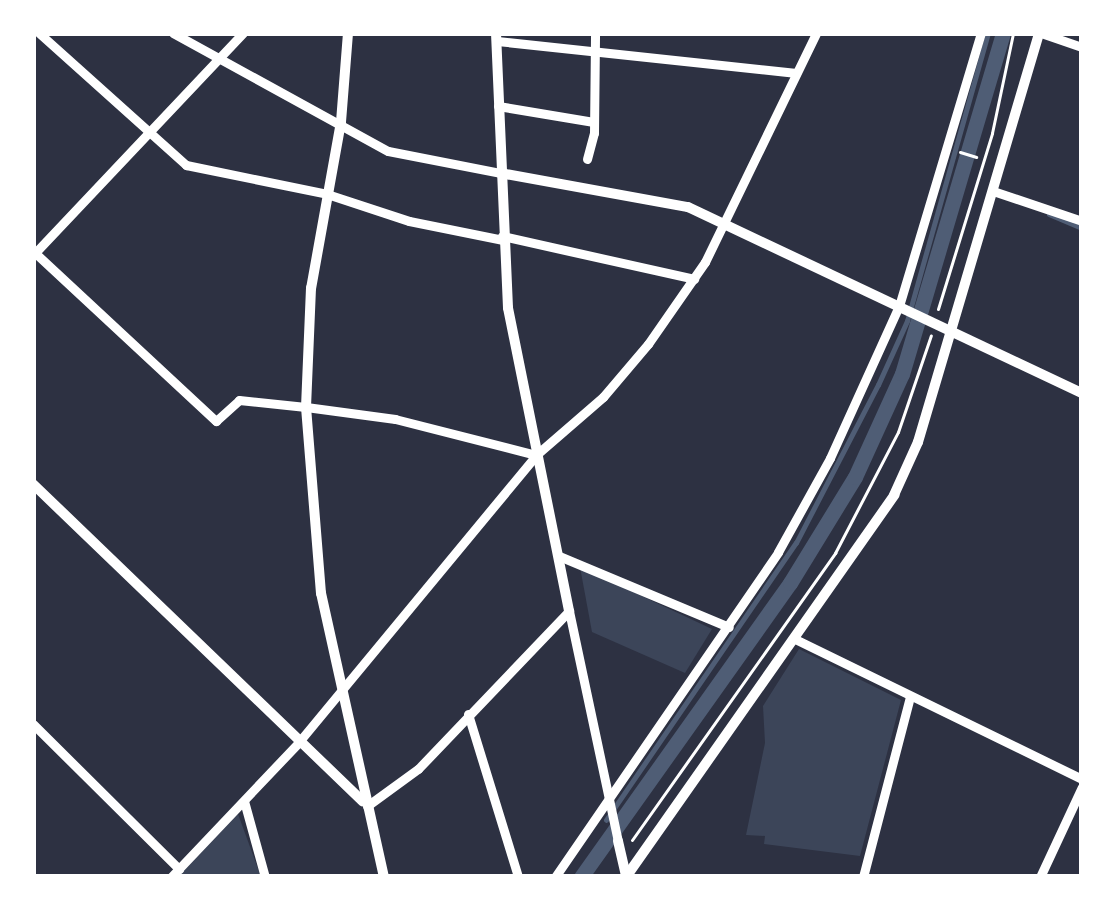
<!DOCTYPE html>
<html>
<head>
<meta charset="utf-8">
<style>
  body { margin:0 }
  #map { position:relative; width:1115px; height:910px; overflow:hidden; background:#2d3142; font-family:"IBM Plex Sans",sans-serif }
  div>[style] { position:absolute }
  .green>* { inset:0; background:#3c4559 }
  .stream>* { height:4.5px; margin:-2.25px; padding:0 2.25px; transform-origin:2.25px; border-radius:2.25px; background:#4f5d75 }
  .canal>* { height:15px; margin:-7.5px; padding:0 7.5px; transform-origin:7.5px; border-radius:7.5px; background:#4f5d75 }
  .path>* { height:3px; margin:-1.5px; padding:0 1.5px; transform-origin:1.5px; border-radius:1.5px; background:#fff }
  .minor>* { height:9px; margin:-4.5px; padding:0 4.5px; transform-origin:4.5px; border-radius:4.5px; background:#fff }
  .tertiary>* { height:10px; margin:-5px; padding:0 5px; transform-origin:5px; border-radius:5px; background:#fff }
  span { translate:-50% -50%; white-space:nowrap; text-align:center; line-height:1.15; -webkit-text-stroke:9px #fff; paint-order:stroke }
  .frame { position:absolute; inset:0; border:36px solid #fff; pointer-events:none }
</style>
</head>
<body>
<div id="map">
  <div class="green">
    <div style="clip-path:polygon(580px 567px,712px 629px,685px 673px,592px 632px)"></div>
    <div style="clip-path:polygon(799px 649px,901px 700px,860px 856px,764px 844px,765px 836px,746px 835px,765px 743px,763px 706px)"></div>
    <div style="clip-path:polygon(238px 814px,261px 877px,178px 877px)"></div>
  </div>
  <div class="stream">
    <div style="left:1049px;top:214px;width:36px;rotate:23deg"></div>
    <div style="left:606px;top:820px;width:336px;rotate:-55.6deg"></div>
    <div style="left:796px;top:543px;width:178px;rotate:-62.6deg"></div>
    <div style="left:878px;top:385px;width:70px;rotate:-65.6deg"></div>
    <div style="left:907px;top:321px;width:299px;rotate:-74.3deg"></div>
  </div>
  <div class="canal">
    <div style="left:581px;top:877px;width:361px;rotate:-54.6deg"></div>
    <div style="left:790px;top:583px;width:124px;rotate:-58.5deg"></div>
    <div style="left:855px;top:477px;width:113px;rotate:-65.5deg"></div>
    <div style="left:902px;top:374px;width:356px;rotate:-73.5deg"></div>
  </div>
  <div class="path">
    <div style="left:960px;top:152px;width:17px;rotate:17deg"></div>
    <div style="left:938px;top:309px;width:184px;rotate:-72.9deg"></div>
    <div style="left:992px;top:133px;width:102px;rotate:-78.1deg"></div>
    <div style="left:632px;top:840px;width:352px;rotate:-54.7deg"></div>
    <div style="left:835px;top:553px;width:136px;rotate:-62.5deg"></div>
    <div style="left:898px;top:432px;width:102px;rotate:-71.2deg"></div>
  </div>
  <div class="minor">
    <div style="left:39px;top:33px;width:198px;rotate:41.9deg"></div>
    <div style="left:186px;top:165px;width:144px;rotate:11.6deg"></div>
    <div style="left:327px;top:194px;width:86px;rotate:18.2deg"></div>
    <div style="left:409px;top:221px;width:96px;rotate:11.4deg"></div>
    <div style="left:173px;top:33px;width:245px;rotate:28.8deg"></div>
    <div style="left:388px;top:151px;width:114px;rotate:11.1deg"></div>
    <div style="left:1041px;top:33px;width:43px;rotate:18.9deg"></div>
    <div style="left:497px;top:41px;width:301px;rotate:6.1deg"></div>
    <div style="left:498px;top:106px;width:97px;rotate:9.5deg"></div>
    <div style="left:587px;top:159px;width:27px;rotate:-75deg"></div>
    <div style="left:594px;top:133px;width:100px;rotate:-89.4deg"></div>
    <div style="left:993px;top:191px;width:94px;rotate:18.6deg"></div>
    <div style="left:502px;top:236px;width:197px;rotate:12.6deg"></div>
    <div style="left:33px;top:251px;width:250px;rotate:42.9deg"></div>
    <div style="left:216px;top:421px;width:31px;rotate:-42deg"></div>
    <div style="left:239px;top:400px;width:67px;rotate:6deg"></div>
    <div style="left:306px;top:407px;width:90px;rotate:7.7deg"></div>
    <div style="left:395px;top:419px;width:146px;rotate:14.3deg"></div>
    <div style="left:33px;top:255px;width:306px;rotate:-46.6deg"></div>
    <div style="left:559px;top:556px;width:184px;rotate:22.7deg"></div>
    <div style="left:569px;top:611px;width:235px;rotate:78deg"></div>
    <div style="left:795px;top:639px;width:319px;rotate:26deg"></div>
    <div style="left:468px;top:714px;width:170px;rotate:72.9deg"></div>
    <div style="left:33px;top:724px;width:206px;rotate:44.8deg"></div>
    <div style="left:244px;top:801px;width:79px;rotate:74.6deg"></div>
    <div style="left:367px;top:806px;width:63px;rotate:-36deg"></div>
    <div style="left:418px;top:769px;width:219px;rotate:-46.3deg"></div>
    <div style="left:171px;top:877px;width:185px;rotate:-46.5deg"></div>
    <div style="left:298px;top:743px;width:374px;rotate:-50.4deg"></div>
    <div style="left:536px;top:455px;width:89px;rotate:-40.9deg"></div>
    <div style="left:603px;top:397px;width:70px;rotate:-49.7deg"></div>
    <div style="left:648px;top:344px;width:100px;rotate:-55.2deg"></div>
    <div style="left:705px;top:262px;width:254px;rotate:-64.1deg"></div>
    <div style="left:555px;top:877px;width:394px;rotate:-55.5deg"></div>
    <div style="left:778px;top:552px;width:107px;rotate:-61deg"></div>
    <div style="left:830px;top:458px;width:167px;rotate:-65.6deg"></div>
    <div style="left:899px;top:306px;width:285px;rotate:-73.3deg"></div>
    <div style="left:863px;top:877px;width:187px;rotate:-75.4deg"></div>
    <div style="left:1040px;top:877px;width:99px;rotate:-65deg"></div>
  </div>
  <div class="tertiary">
    <div style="left:348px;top:33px;width:89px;rotate:94.5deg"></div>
    <div style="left:341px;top:122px;width:169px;rotate:100.2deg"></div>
    <div style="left:311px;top:288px;width:119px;rotate:92.4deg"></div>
    <div style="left:306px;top:407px;width:187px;rotate:85.4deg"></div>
    <div style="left:321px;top:593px;width:291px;rotate:77.5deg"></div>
    <div style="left:496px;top:33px;width:275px;rotate:87.5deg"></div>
    <div style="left:508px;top:308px;width:309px;rotate:78.6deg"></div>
    <div style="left:500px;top:173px;width:191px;rotate:10.3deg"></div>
    <div style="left:688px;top:207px;width:436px;rotate:25.3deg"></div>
    <div style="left:33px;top:484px;width:458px;rotate:43.9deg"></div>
    <div style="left:618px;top:841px;width:37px;rotate:77deg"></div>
    <div style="left:626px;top:877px;width:467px;rotate:-54.9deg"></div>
    <div style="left:894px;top:495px;width:58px;rotate:-65.6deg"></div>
    <div style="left:918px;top:442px;width:427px;rotate:-73.5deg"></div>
  </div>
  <div class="frame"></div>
</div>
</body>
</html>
